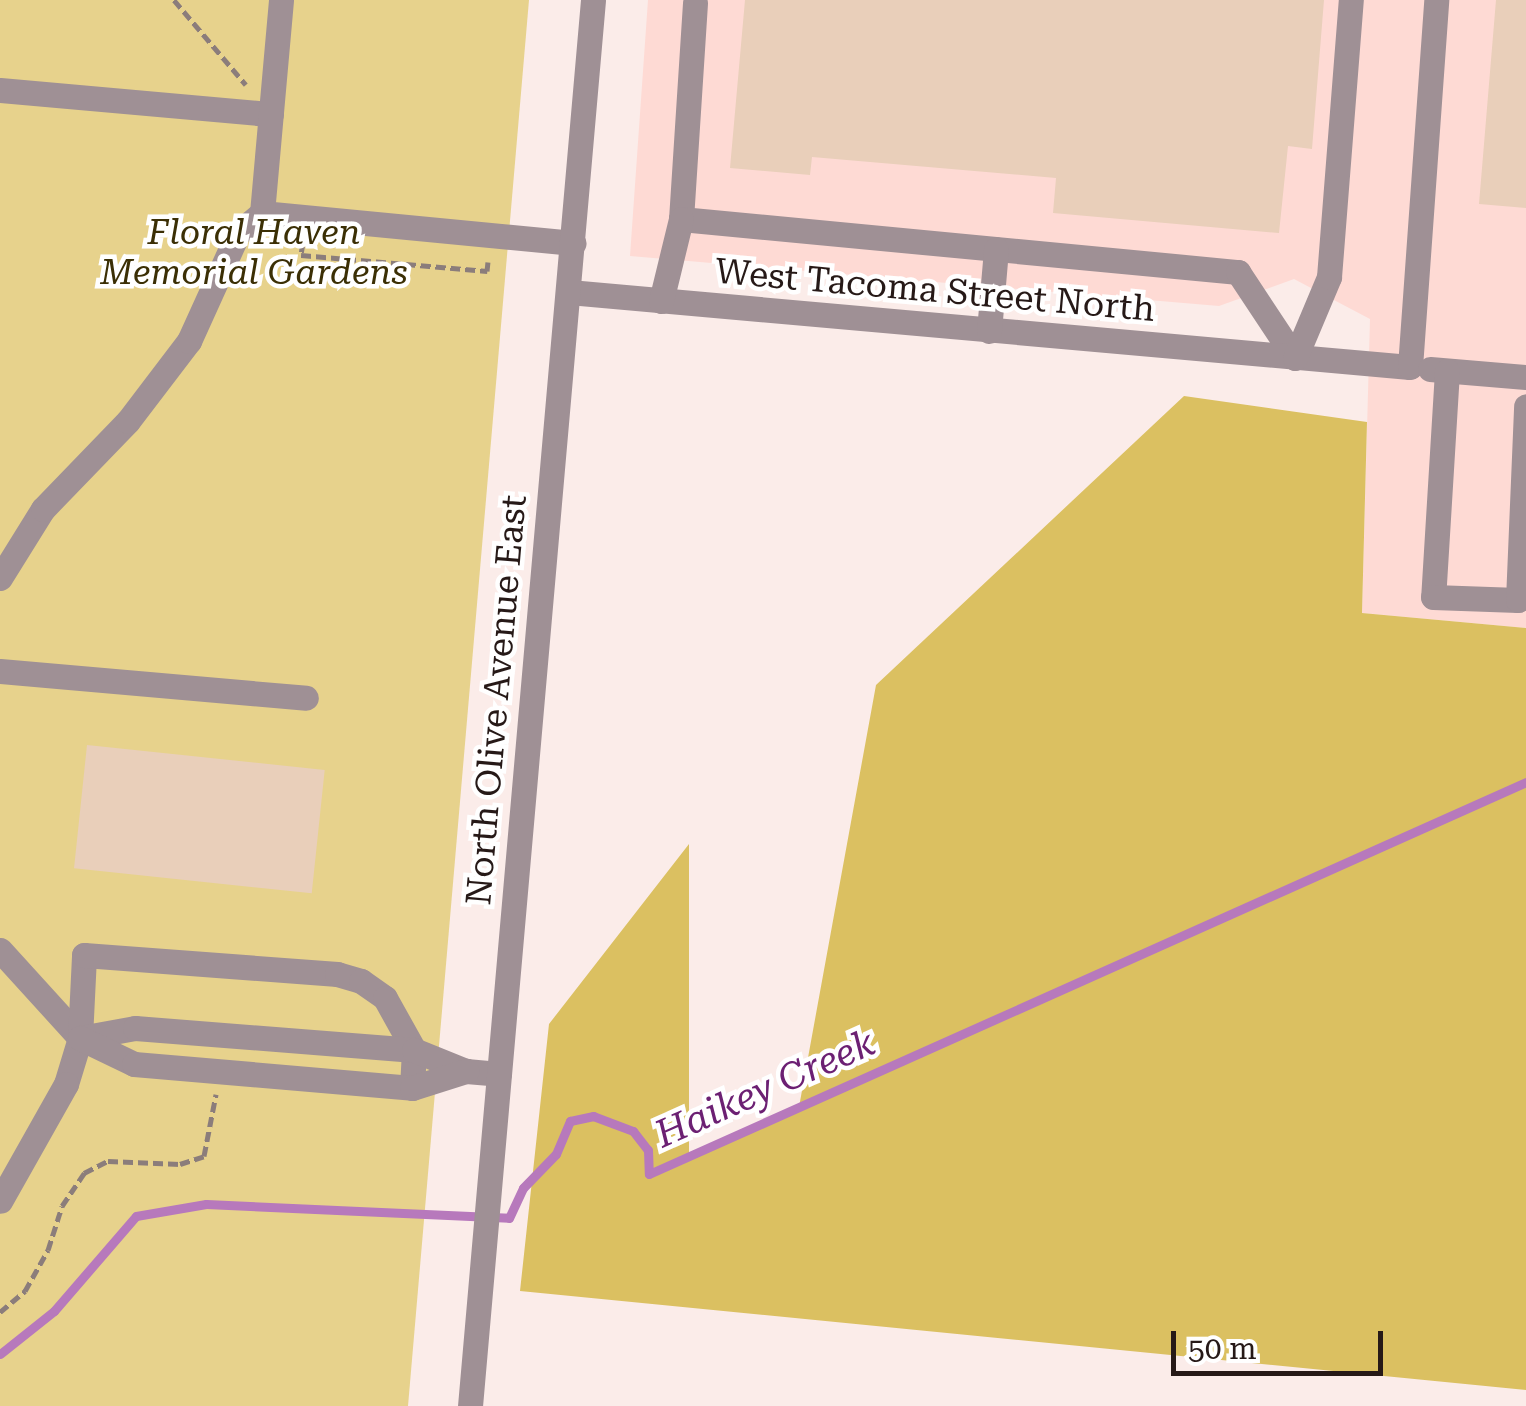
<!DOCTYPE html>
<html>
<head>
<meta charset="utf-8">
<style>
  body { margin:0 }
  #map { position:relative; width:1526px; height:1406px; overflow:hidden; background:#fbece9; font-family:"Roboto Serif",serif }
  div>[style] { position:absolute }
  .built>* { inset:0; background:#fedad4 }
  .green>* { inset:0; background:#e7d28c }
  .forest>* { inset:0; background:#dbc061 }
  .stream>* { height:9px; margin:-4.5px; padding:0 4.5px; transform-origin:4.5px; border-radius:4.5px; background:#b779bc }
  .building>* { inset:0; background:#e9cfba; transform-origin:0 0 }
  .path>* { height:5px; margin-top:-2.5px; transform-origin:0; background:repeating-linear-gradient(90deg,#8b7d7b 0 10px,transparent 0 15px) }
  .minor>* { height:25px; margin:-12.5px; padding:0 12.5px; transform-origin:12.5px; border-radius:12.5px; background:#9f9095 }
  span { translate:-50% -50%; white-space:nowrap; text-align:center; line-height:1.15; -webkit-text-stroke:9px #fff; paint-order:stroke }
  .park-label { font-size:35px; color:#3b2f05; font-style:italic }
  .street-label { font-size:35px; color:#261917 }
  .water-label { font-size:38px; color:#6c2073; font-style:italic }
  .scale { position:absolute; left:1171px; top:1331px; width:212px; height:45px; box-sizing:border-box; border:5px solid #261917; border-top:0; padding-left:12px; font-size:30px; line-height:35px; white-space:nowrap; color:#261917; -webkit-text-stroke:8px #fff; paint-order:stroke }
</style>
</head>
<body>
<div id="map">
  <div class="built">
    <div style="clip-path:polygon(648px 0,1526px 0,1526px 628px,1362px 613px,1370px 319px,1294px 279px,1219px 306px,630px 256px)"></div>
  </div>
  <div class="green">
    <div style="clip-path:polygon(0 0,529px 0,408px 1406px,0 1406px)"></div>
  </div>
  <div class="forest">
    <div style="clip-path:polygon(1184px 396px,1367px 422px,1362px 613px,1526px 628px,1526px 1390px,520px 1291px,549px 1024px,689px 844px,689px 1155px,799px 1107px,876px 685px)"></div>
  </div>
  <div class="stream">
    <div style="left:0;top:1354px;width:69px;rotate:-38.5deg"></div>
    <div style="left:54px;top:1311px;width:125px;rotate:-49.2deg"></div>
    <div style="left:136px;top:1216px;width:71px;rotate:-9.7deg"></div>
    <div style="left:206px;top:1204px;width:303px;rotate:2.6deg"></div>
    <div style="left:509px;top:1218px;width:33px;rotate:-65deg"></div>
    <div style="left:523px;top:1188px;width:47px;rotate:-45.9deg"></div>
    <div style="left:556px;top:1154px;width:36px;rotate:-67deg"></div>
    <div style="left:570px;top:1121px;width:24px;rotate:-12deg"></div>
    <div style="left:593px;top:1116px;width:43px;rotate:20.6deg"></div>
    <div style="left:633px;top:1131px;width:24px;rotate:52deg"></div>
    <div style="left:648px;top:1150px;width:24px;rotate:88deg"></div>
    <div style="left:649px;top:1174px;width:961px;rotate:-24.08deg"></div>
  </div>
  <div class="building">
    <div style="clip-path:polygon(745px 0,1324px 0,1312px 149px,1288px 146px,1279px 233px,1053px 213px,1056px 178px,812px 157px,810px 175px,730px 168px)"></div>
    <div style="clip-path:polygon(1496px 0,1526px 0,1526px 208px,1479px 204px)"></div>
    <div style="left:87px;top:745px;width:239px;height:124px;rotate:6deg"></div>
  </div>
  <div class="path">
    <div style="left:174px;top:0;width:111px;rotate:49.7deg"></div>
    <div style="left:303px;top:242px;width:13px;rotate:99deg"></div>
    <div style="left:301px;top:255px;width:187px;rotate:4.9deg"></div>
    <div style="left:487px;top:271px;width:9px;rotate:-84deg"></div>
    <div style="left:0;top:1312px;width:33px;rotate:-40deg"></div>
    <div style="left:25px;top:1291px;width:47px;rotate:-60.7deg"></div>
    <div style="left:48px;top:1250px;width:46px;rotate:-72.3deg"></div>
    <div style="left:62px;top:1206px;width:40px;rotate:-56deg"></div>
    <div style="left:84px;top:1173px;width:27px;rotate:-27deg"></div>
    <div style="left:108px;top:1161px;width:72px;rotate:2.4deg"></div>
    <div style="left:180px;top:1164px;width:25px;rotate:-18deg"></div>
    <div style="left:204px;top:1156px;width:63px;rotate:-79deg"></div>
  </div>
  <div class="minor">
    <div style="left:695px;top:3px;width:216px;rotate:93.7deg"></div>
    <div style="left:681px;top:219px;width:560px;rotate:5.44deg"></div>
    <div style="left:1238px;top:272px;width:103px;rotate:56.5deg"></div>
    <div style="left:0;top:90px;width:272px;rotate:5.1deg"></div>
    <div style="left:262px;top:213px;width:313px;rotate:5.5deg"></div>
    <div style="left:569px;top:292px;width:844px;rotate:5.1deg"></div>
    <div style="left:1410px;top:367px;width:368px;rotate:-85.9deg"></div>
    <div style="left:661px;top:301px;width:84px;rotate:-76.3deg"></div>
    <div style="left:989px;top:331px;width:82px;rotate:-85.1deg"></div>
    <div style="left:1295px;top:358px;width:88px;rotate:-67.2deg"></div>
    <div style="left:1329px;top:277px;width:278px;rotate:-85.5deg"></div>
    <div style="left:1430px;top:369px;width:96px;rotate:4.8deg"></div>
    <div style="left:1447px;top:371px;width:226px;rotate:93.5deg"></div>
    <div style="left:1433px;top:597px;width:85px;rotate:2deg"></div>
    <div style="left:1518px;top:600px;width:194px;rotate:-87.6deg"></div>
    <div style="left:0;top:578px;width:81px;rotate:-58.1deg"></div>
    <div style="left:43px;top:509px;width:122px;rotate:-46deg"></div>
    <div style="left:128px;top:421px;width:101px;rotate:-52.7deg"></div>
    <div style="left:189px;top:341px;width:119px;rotate:-65.6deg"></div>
    <div style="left:238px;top:233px;width:31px;rotate:-40deg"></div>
    <div style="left:262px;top:213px;width:214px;rotate:-84.9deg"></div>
    <div style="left:0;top:671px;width:307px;rotate:5deg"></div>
    <div style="left:0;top:950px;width:119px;rotate:47.7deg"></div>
    <div style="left:80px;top:1038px;width:48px;rotate:106.9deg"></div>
    <div style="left:66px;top:1084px;width:134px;rotate:119.4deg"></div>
    <div style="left:80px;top:1038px;width:83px;rotate:-87.2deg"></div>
    <div style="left:84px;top:955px;width:254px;rotate:4.3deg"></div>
    <div style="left:337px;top:974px;width:25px;rotate:16deg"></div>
    <div style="left:361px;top:981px;width:29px;rotate:35deg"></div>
    <div style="left:385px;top:998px;width:60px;rotate:60.9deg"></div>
    <div style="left:414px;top:1050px;width:38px;rotate:93deg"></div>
    <div style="left:80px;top:1038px;width:56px;rotate:-10.3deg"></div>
    <div style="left:135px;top:1028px;width:280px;rotate:4.5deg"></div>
    <div style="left:414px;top:1050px;width:56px;rotate:22deg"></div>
    <div style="left:466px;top:1071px;width:33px;rotate:5deg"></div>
    <div style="left:80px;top:1038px;width:60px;rotate:25.7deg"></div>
    <div style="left:134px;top:1064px;width:279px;rotate:4.9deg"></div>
    <div style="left:412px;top:1088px;width:57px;rotate:-17.5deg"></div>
    <div style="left:470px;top:1406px;width:1411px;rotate:-85deg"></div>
  </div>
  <div class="park-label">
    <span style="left:254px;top:253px">Floral Haven<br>Memorial Gardens</span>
  </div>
  <div class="street-label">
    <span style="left:935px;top:291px;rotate:5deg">West Tacoma Street North</span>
    <span style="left:497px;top:700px;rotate:-85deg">North Olive Avenue East</span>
  </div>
  <div class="water-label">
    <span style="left:765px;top:1089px;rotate:-24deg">Haikey Creek</span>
  </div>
  <div class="scale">50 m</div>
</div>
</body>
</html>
